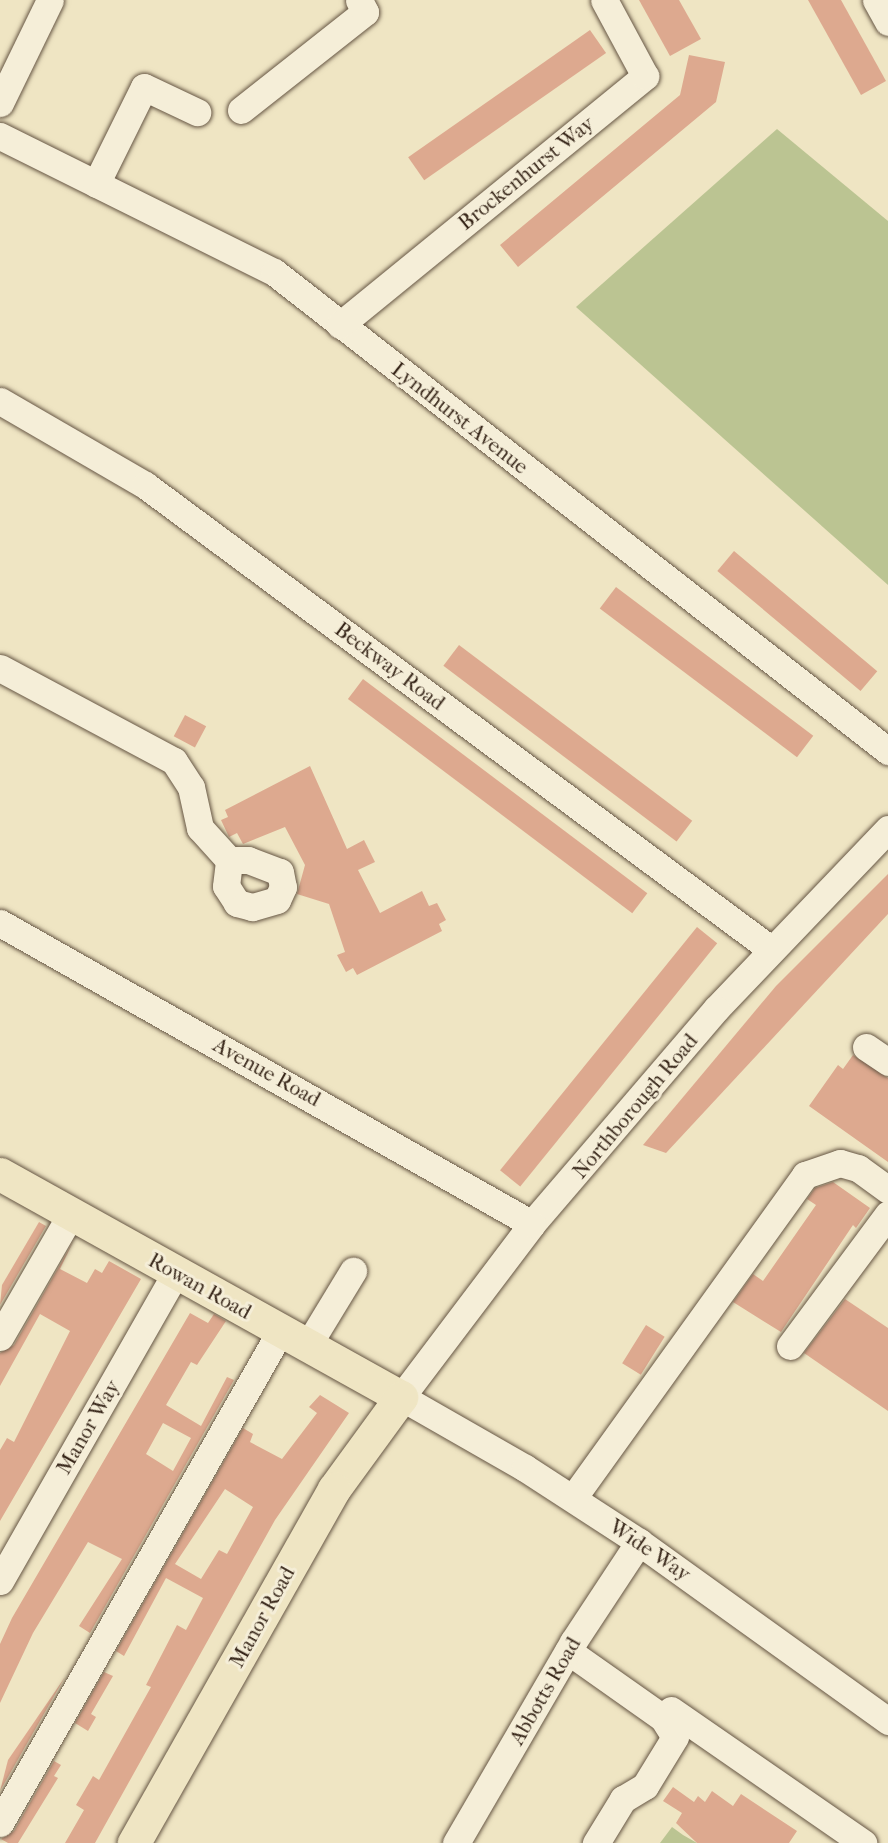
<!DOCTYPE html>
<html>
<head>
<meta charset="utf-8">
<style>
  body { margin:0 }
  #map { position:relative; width:888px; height:1843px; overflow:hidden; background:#efe5c3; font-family:"IM FELL French Canon",serif }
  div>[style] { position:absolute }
  .green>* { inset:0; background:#bbc492 }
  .building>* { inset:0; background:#dda98f; transform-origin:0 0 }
  .roads { filter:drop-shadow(0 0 2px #665644) drop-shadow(0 0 2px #665644) }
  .minor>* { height:27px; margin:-13.5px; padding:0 13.5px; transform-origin:13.5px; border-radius:13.5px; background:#f5eed8 }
  .major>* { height:33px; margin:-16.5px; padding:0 16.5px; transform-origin:16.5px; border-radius:16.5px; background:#efe5c3 }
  span { translate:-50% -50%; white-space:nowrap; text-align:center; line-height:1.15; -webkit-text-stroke:6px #f5eed8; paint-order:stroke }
  .street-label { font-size:21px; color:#38271a }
</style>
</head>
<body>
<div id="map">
  <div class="green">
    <div style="clip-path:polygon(777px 129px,888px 221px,888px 585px,576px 307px)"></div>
    <div style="clip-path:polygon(672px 1827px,683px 1835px,697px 1843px,660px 1843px)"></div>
  </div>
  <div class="building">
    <div style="clip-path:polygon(639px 0,679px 0,701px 39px,670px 56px)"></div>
    <div style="clip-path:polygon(808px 0,841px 0,886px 81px,861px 95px)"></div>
    <div style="left:590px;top:30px;width:28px;height:222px;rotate:55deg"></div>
    <div style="clip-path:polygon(689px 55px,725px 62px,716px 102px,518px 267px,500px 245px,680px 95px)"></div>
    <div style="left:734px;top:551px;width:187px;height:26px;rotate:40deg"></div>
    <div style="left:616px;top:587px;width:247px;height:27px;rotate:37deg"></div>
    <div style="left:459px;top:645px;width:292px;height:26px;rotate:37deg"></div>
    <div style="left:363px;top:679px;width:356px;height:25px;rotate:37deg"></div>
    <div style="left:185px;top:715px;width:24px;height:24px;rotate:28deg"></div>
    <div style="clip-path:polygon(310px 766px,347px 849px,364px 840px,375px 862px,358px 870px,380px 913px,422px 891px,429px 906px,437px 903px,446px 920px,439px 924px,442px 931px,357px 975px,353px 968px,346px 972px,337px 955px,345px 952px,329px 904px,297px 894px,305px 865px,285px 827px,243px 844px,237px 833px,229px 837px,221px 820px,228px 817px,225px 810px)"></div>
    <div style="clip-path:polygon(888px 874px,888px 914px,666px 1153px,643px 1145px,776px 986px)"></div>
    <div style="left:697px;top:927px;width:26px;height:313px;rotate:39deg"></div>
    <div style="clip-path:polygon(853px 1055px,888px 1078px,888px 1162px,809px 1106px,838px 1065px,843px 1069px)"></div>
    <div style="clip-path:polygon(833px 1182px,870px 1208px,856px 1228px,853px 1225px,781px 1332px,733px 1302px,753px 1274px,763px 1281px,816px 1205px,807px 1199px,815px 1188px)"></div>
    <div style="clip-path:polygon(39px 1222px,46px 1226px,0 1305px,2px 1285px)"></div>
    <div style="clip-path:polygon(73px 1242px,60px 1269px,87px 1283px,95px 1269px,102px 1273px,109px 1261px,141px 1279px,0 1521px,0 1450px,7px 1438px,14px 1442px,70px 1331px,40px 1314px,0 1386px,0 1353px,14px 1345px)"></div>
    <div style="clip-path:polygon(845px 1299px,888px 1328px,888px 1411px,804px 1353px)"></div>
    <div style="clip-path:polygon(evenodd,190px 1313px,208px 1323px,214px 1314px,226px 1321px,197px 1365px,191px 1362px,166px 1405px,201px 1426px,227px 1377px,234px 1380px,90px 1633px,79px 1626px,122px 1559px,88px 1542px,33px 1633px,0 1703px,0 1644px,12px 1618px,190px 1313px,163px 1423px,191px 1438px,173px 1471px,146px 1454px,163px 1423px)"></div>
    <div style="left:646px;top:1325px;width:22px;height:45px;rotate:32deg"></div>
    <div style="clip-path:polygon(evenodd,320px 1395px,349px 1413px,275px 1520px,95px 1843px,65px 1843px,84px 1810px,76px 1805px,93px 1776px,99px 1780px,151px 1687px,146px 1685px,177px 1625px,186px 1630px,203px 1598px,166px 1578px,124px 1656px,116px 1651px,243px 1428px,253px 1434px,250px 1442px,282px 1459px,317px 1413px,309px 1407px,320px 1395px,225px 1489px,253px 1507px,227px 1554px,219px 1550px,201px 1579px,175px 1564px,225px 1489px)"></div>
    <div style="clip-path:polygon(104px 1672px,113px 1676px,91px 1714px,96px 1717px,88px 1731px,75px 1723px)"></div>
    <div style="clip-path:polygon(65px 1677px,0 1791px,8px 1760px)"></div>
    <div style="clip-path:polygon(54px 1761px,61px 1765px,54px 1776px,58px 1778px,18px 1843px,8px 1843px,1px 1839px,14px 1831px)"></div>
    <div style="clip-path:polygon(673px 1787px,694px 1802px,698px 1796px,705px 1802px,712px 1791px,733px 1806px,741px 1794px,797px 1831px,789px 1843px,697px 1843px,676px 1823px,682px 1813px,663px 1801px)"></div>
  </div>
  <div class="roads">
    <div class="minor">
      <div style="left:876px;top:0;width:25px;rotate:61deg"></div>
      <div style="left:0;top:103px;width:114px;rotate:-64.1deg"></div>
      <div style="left:241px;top:110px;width:158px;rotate:-38.3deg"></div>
      <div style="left:365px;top:12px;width:13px;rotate:-117deg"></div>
      <div style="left:0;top:136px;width:306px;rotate:26.4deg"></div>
      <div style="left:274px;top:272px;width:779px;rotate:37.96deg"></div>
      <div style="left:96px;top:184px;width:108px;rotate:-63.7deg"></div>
      <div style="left:144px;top:87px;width:59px;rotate:25.3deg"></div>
      <div style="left:340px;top:325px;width:394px;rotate:-39.2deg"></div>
      <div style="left:645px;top:76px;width:86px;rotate:-118.3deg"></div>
      <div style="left:0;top:401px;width:168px;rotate:30.1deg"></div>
      <div style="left:145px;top:485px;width:777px;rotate:36.57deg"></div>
      <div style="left:0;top:668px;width:197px;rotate:28.1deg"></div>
      <div style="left:174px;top:761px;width:31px;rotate:57deg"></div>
      <div style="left:191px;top:787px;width:42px;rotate:77.6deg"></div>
      <div style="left:200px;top:828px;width:43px;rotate:47.8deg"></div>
      <div style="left:888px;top:829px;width:249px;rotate:133.7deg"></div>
      <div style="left:716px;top:1009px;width:283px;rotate:130.6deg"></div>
      <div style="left:532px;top:1224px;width:217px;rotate:127.1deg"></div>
      <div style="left:401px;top:1397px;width:143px;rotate:29.8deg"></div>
      <div style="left:525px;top:1468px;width:136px;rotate:33deg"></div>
      <div style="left:639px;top:1542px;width:307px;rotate:35.7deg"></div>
      <div style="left:229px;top:860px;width:19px"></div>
      <div style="left:248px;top:860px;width:34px;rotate:21deg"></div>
      <div style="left:280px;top:872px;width:15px;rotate:79deg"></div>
      <div style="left:283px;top:887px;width:14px;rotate:115deg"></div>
      <div style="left:277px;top:900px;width:26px;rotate:164deg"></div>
      <div style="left:252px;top:907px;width:16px;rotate:-165deg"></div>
      <div style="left:237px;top:903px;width:20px;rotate:-123deg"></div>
      <div style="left:226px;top:886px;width:26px;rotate:-83deg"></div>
      <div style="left:0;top:923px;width:611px;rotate:29.5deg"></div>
      <div style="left:866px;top:1047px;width:27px;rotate:34deg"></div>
      <div style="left:0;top:1337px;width:142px;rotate:-60deg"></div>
      <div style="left:308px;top:1345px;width:87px;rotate:-58.7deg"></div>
      <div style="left:790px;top:1346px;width:164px;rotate:-53.4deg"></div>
      <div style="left:573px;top:1498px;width:398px;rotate:-54.3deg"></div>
      <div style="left:805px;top:1175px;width:37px;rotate:-19deg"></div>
      <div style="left:840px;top:1163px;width:19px;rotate:16deg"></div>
      <div style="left:858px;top:1168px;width:37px;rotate:36deg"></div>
      <div style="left:0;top:1581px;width:356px;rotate:-60.3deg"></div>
      <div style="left:568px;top:1651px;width:116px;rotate:35.2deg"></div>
      <div style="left:663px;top:1718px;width:22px;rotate:58deg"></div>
      <div style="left:675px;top:1737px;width:57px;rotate:121.5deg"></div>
      <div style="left:645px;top:1786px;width:26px;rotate:149deg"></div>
      <div style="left:623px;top:1799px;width:52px;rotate:121.5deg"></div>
      <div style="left:671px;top:1710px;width:234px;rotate:34.7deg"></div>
      <div style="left:0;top:1823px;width:567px;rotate:-60.32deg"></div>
      <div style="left:456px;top:1843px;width:233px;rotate:-59.8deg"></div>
      <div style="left:573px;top:1642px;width:120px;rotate:-56.6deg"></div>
    </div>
    <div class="major">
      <div style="left:0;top:1174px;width:459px;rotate:29.1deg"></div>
      <div style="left:401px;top:1397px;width:114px;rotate:126.1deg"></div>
      <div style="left:334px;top:1489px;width:407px;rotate:119.5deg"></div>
    </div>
  </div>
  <div class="street-label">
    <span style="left:526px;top:173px;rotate:-39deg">Brockenhurst Way</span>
    <span style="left:460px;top:418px;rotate:38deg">Lyndhurst Avenue</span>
    <span style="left:390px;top:666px;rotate:37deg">Beckway Road</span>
    <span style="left:267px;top:1072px;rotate:29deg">Avenue Road</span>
    <span style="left:635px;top:1106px;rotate:-50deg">Northborough Road</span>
    <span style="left:200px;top:1286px;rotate:29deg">Rowan Road</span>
    <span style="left:88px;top:1427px;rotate:-60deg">Manor Way</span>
    <span style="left:650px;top:1550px;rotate:34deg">Wide Way</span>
    <span style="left:262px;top:1617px;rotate:-61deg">Manor Road</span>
    <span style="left:545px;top:1691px;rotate:-60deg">Abbotts Road</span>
  </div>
</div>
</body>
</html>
